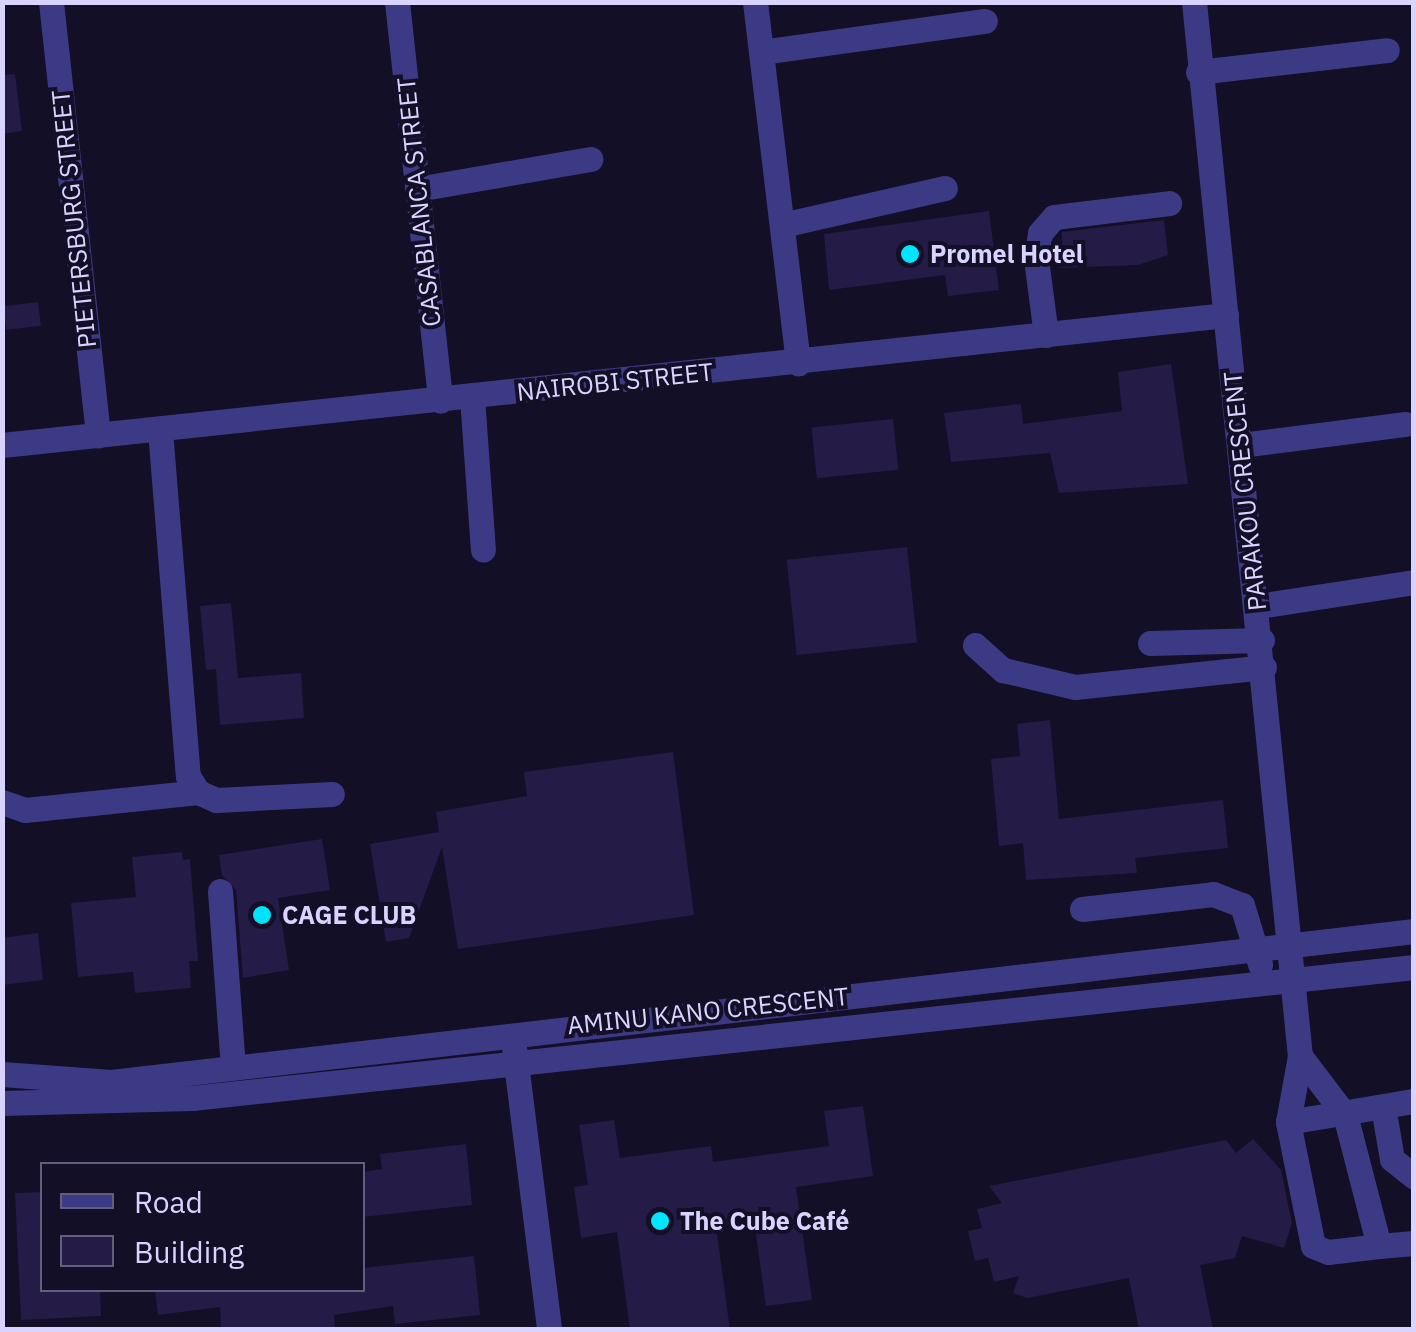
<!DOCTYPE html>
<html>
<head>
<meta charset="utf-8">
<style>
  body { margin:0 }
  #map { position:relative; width:1416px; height:1332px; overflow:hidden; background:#130f26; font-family:"IBM Plex Sans",sans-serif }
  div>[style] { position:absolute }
  .building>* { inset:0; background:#241b47; transform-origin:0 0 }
  .minor>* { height:25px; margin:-12.5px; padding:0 12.5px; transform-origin:12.5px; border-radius:12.5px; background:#3d3a85 }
  .dots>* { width:28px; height:28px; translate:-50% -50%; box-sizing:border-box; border:5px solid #130f26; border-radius:50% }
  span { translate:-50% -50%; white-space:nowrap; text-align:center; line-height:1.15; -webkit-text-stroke:8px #130f26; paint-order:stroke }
  .street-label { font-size:25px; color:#d9d4ff }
  .poi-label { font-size:25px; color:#d9d4ff; font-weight:700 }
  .left { translate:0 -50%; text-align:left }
  .frame { position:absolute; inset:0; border:5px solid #d9d4ff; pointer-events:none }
  .legend { position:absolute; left:40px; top:1162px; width:325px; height:130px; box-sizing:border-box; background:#130f26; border:2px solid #625e7d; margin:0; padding:12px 18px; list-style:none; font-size:30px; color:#d9d4ff }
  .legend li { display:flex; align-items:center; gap:20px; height:50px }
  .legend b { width:50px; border:2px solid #625e7d }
</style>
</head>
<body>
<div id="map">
  <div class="building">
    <div style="clip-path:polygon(15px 74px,22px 131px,2px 134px,2px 75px)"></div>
    <div style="clip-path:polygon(989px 211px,999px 290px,948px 296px,945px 275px,829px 290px,824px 234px)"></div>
    <div style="clip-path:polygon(1164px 220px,1168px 255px,1138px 265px,1061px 268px,1062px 232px)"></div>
    <div style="left:38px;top:302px;width:24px;height:35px;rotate:83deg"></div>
    <div style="clip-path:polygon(1171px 364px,1188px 484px,1059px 493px,1050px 453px,951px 462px,944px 413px,1021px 404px,1023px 424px,1122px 411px,1118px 372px)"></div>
    <div style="left:893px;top:419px;width:51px;height:82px;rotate:84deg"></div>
    <div style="left:907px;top:547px;width:96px;height:121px;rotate:84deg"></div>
    <div style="clip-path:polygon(231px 603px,238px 678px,301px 673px,304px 718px,220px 725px,216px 669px,206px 670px,200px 606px)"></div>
    <div style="clip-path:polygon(1050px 720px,1059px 819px,1223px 800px,1228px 848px,1135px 858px,1137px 873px,1026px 880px,1023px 843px,999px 846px,991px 759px,1020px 756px,1017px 724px)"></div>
    <div style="clip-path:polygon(673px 752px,694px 915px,458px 949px,442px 847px,409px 938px,386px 942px,370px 844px,439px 832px,436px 812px,527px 796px,524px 772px)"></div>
    <div style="clip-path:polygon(322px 839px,330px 890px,278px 898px,289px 970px,243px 978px,236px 890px,222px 875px,219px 855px)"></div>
    <div style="clip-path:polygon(182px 852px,183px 860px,190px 859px,198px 961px,189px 961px,191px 988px,135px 993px,133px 972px,78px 977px,71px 903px,136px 897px,132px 857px)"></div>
    <div style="clip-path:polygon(38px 933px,43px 980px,2px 985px,2px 938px)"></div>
    <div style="clip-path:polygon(863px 1106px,873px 1176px,796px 1187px,812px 1300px,766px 1306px,754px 1221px,716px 1226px,730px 1330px,630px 1330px,617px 1232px,581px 1238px,574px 1187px,588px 1185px,579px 1125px,614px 1120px,620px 1158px,711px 1146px,713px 1162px,829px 1146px,824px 1111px)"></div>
    <div style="clip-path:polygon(1253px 1139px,1281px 1170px,1292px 1223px,1284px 1248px,1242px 1236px,1235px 1258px,1200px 1265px,1213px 1330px,1139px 1330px,1129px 1278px,1027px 1298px,1013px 1293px,1019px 1276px,994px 1282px,988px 1258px,975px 1261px,968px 1231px,982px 1228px,977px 1209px,1002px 1203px,989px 1186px,1226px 1140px,1236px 1153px)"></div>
    <div style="clip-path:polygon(466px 1144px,472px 1205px,362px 1217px,362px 1172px,382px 1169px,380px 1154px)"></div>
    <div style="clip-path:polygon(42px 1192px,42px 1290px,100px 1290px,101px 1316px,21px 1320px,15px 1193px)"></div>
    <div style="clip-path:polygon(474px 1256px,480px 1315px,395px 1324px,393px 1306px,334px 1315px,335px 1330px,221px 1330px,220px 1307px,158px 1315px,155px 1290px,362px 1290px,362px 1268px)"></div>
  </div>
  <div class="minor">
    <div style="left:51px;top:2px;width:436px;rotate:83.8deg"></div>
    <div style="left:397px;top:2px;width:401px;rotate:83.8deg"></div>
    <div style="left:755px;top:2px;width:364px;rotate:83.2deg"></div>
    <div style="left:1194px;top:2px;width:1059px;rotate:84.26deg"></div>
    <div style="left:1300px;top:1056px;width:67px;rotate:100.3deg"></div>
    <div style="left:1288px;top:1122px;width:126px;rotate:78.6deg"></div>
    <div style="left:1313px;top:1246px;width:16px;rotate:22deg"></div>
    <div style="left:1328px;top:1252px;width:51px;rotate:-6.7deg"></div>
    <div style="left:1379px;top:1246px;width:135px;rotate:-104.5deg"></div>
    <div style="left:1345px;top:1115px;width:74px;rotate:-127.3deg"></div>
    <div style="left:761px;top:52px;width:226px;rotate:-7.9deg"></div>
    <div style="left:1198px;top:72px;width:190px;rotate:-6.6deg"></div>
    <div style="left:417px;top:189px;width:176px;rotate:-9.8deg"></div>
    <div style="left:782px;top:225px;width:167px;rotate:-12.8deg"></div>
    <div style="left:1046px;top:335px;width:77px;rotate:-97.5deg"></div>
    <div style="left:1036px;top:259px;width:26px;rotate:-81deg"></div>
    <div style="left:1040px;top:233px;width:21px;rotate:-49deg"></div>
    <div style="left:1054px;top:217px;width:116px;rotate:-6.9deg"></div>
    <div style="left:472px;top:397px;width:153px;rotate:85.9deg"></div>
    <div style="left:160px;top:430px;width:347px;rotate:85.4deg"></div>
    <div style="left:188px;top:776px;width:19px;rotate:58deg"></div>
    <div style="left:198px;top:792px;width:20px;rotate:24deg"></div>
    <div style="left:216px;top:800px;width:116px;rotate:-3deg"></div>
    <div style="left:2px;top:445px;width:1231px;rotate:-6.06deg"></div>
    <div style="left:1241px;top:445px;width:166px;rotate:-7.3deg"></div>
    <div style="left:1258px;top:606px;width:158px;rotate:-8.7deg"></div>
    <div style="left:1150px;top:643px;width:112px;rotate:-1.5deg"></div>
    <div style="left:975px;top:645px;width:38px;rotate:42deg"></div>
    <div style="left:1003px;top:670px;width:74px;rotate:13.3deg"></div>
    <div style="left:1075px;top:687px;width:190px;rotate:-6deg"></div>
    <div style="left:2px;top:802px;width:24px;rotate:19deg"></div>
    <div style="left:25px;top:810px;width:174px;rotate:-5.9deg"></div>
    <div style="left:220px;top:891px;width:177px;rotate:85.8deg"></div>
    <div style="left:1082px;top:909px;width:132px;rotate:-6.5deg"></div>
    <div style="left:1213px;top:894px;width:31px;rotate:21deg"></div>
    <div style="left:1242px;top:905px;width:62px;rotate:73deg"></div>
    <div style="left:514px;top:1047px;width:285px;rotate:82.9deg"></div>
    <div style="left:2px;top:1074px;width:109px;rotate:4.2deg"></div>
    <div style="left:111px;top:1082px;width:1312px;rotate:-6.61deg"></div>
    <div style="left:2px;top:1103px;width:190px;rotate:-1.5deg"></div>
    <div style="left:192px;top:1098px;width:1229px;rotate:-6.12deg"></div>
    <div style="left:1383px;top:1107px;width:53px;rotate:80.2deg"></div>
    <div style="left:1392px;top:1159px;width:28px;rotate:39deg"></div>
    <div style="left:1288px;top:1122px;width:128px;rotate:-9.5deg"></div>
    <div style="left:1379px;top:1246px;width:35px;rotate:-5deg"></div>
  </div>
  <div class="dots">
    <div style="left:910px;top:254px;background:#00e5ff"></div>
    <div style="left:262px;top:915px;background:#00e5ff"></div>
    <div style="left:660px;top:1221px;background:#00e5ff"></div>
  </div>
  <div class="street-label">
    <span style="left:419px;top:202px;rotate:-96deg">CASABLANCA STREET</span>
    <span style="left:74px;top:219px;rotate:-96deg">PIETERSBURG STREET</span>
    <span style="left:615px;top:382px;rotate:-6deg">NAIROBI STREET</span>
    <span style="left:1245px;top:491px;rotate:-96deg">PARAKOU CRESCENT</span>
    <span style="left:708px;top:1011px;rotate:-6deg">AMINU KANO CRESCENT</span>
  </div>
  <div class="poi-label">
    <span class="left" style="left:930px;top:254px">Promel Hotel</span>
    <span class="left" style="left:282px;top:915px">CAGE CLUB</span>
    <span class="left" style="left:680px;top:1221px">The Cube Café</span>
  </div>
  <div class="frame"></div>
  <ul class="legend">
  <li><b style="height:12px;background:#3d3a85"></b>Road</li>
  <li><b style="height:28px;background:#241b47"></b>Building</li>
  </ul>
</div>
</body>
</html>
